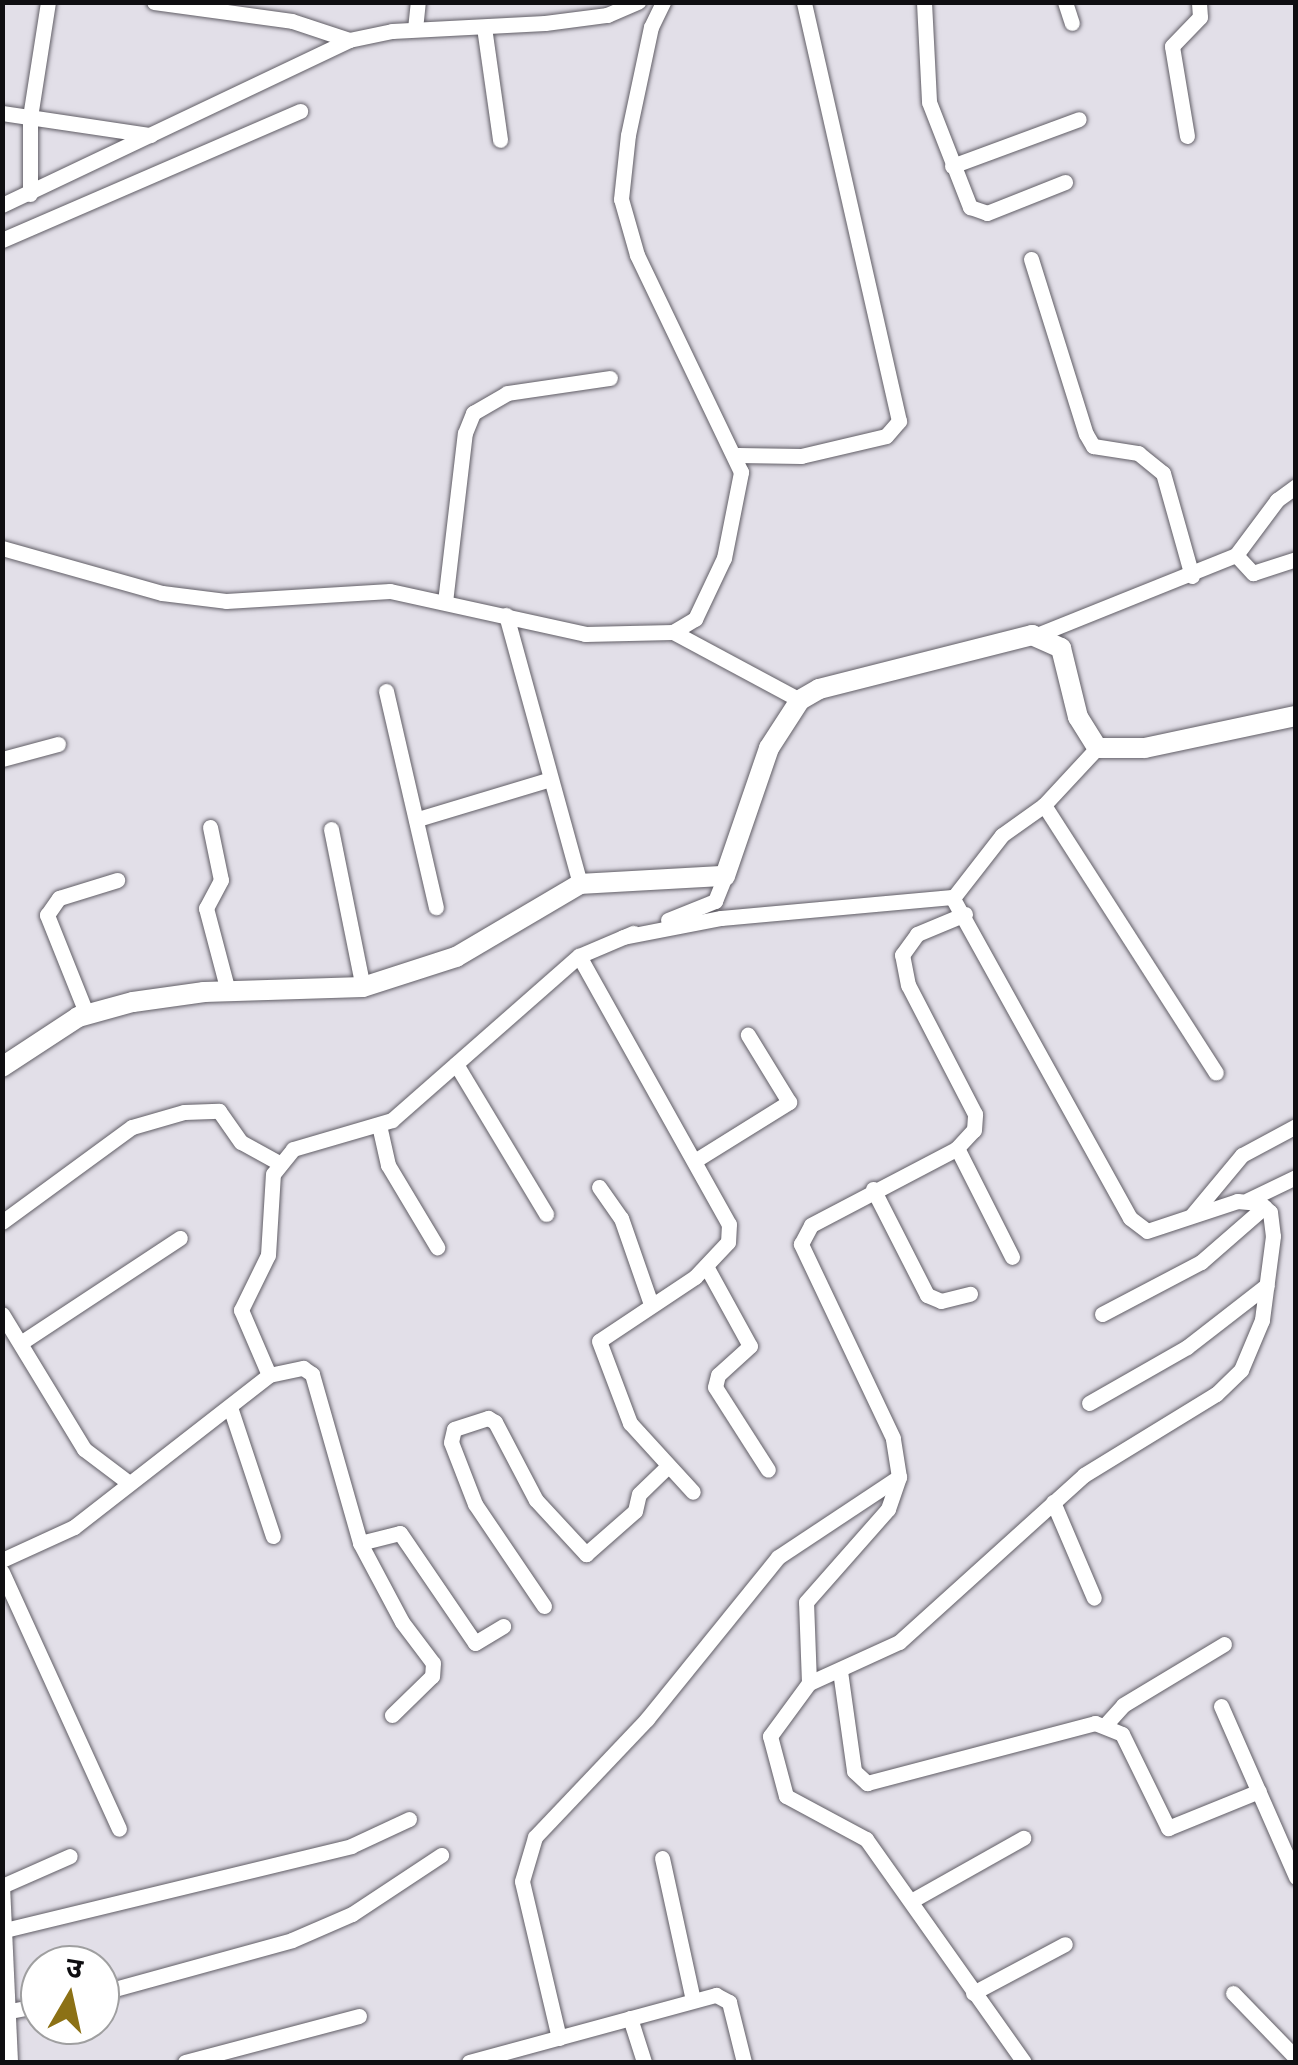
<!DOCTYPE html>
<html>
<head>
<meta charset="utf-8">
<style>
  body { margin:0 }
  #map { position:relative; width:1298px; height:2065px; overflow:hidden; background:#e2dfe8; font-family:"Space Grotesk","Noto Sans Devanagari",sans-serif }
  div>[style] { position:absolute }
  .roads { filter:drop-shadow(0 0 2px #615e66) drop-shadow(0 0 2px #615e66) }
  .minor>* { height:15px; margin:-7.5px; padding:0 7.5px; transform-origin:7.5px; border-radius:7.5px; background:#fff }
  .tertiary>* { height:20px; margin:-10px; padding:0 10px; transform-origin:10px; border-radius:10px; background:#fff }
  span { translate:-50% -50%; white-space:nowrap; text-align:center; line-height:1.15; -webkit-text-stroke:8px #fff; paint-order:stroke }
  .frame { position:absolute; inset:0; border:5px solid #0f0e11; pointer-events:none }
  .north { position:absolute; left:20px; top:1945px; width:100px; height:100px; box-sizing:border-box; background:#fff; border:2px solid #9f9fa0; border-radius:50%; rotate:9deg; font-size:28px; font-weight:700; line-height:40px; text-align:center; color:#0f0e11 }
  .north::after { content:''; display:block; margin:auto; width:35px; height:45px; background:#8c7115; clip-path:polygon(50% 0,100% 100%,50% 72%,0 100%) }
</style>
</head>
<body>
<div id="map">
  <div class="roads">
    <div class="minor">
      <div style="left:154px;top:2px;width:139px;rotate:7.8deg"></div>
      <div style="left:292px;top:21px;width:60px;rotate:18.4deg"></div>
      <div style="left:924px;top:2px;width:100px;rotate:87.1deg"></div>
      <div style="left:929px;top:102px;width:113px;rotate:68.7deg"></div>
      <div style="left:970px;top:207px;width:18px;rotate:19deg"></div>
      <div style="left:987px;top:213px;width:84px;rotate:-21.7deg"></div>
      <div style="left:1065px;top:2px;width:22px;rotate:72deg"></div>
      <div style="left:484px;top:27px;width:114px;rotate:81.9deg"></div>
      <div style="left:415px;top:29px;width:27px;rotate:-84deg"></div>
      <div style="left:2px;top:113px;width:150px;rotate:8.5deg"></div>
      <div style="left:1187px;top:136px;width:91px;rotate:-99.5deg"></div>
      <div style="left:1172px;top:46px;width:40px;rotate:-46deg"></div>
      <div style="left:1200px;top:17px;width:15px;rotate:-94deg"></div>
      <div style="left:952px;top:166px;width:135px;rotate:-20.3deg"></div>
      <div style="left:30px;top:194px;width:77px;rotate:-90deg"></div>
      <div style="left:30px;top:117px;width:116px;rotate:-81.1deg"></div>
      <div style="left:2px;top:205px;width:384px;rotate:-25.4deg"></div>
      <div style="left:349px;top:40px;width:44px;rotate:-11.8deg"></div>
      <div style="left:392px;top:31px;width:153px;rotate:-3deg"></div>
      <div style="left:545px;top:23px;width:63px;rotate:-7.4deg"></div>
      <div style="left:607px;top:15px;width:34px;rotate:-23deg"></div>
      <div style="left:2px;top:240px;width:325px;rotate:-23.4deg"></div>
      <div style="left:1031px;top:259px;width:183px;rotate:72.6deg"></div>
      <div style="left:1086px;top:434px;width:14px;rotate:60deg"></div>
      <div style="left:1093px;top:446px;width:46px;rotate:8.8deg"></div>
      <div style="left:1138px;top:453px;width:32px;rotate:39deg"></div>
      <div style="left:1163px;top:473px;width:107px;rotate:74.3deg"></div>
      <div style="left:738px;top:455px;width:63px;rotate:0.9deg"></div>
      <div style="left:801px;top:456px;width:87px;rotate:-13.2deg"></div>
      <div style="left:886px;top:436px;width:20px;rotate:-49deg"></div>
      <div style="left:899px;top:421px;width:430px;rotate:-102.8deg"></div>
      <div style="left:2px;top:548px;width:166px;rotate:15.7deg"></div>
      <div style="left:162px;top:593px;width:64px;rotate:7.1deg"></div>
      <div style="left:226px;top:601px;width:164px;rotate:-3.5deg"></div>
      <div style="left:390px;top:591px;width:200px;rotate:12.4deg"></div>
      <div style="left:585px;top:634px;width:88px;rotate:-1.3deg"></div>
      <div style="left:673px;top:632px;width:26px;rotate:-31deg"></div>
      <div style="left:695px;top:619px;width:68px;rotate:-64.6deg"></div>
      <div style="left:724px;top:558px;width:88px;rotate:-78.8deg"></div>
      <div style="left:741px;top:472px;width:241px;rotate:-115.6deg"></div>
      <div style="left:637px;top:255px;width:58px;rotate:-105.9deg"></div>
      <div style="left:621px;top:199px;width:64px;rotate:-83.8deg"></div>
      <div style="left:628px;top:135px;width:110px;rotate:-78deg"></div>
      <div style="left:651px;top:27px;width:28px;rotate:-64deg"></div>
      <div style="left:1236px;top:555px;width:25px;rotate:47deg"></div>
      <div style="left:1253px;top:573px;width:45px;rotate:-18deg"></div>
      <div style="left:445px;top:602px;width:170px;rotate:-83.3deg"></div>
      <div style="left:465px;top:433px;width:22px;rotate:-68deg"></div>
      <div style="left:473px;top:413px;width:39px;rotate:-30deg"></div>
      <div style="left:507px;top:393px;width:104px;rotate:-8.3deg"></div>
      <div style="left:506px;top:615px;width:279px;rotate:74.6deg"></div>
      <div style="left:673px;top:632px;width:144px;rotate:28.2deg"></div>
      <div style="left:1037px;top:635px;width:214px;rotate:-21.9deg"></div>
      <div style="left:1236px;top:555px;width:69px;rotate:-53.3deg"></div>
      <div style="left:1277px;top:500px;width:24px;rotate:-36deg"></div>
      <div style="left:386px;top:691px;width:222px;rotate:77deg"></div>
      <div style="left:2px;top:759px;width:58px;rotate:-15deg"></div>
      <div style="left:1044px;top:805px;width:318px;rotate:57.3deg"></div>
      <div style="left:418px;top:819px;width:135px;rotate:-16.8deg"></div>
      <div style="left:210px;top:827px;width:54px;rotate:78.3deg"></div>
      <div style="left:221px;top:880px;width:32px;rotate:118deg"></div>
      <div style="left:206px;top:908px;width:86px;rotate:75.2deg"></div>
      <div style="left:331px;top:829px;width:161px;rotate:78.6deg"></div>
      <div style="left:953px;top:898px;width:80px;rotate:-52.1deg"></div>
      <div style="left:1002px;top:835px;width:52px;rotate:-35.5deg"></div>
      <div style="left:1044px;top:805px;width:78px;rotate:-47.1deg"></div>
      <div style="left:668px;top:920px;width:51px;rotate:-22deg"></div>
      <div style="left:715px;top:901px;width:27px;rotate:-68deg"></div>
      <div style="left:623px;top:937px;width:100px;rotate:-11deg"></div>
      <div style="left:721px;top:918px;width:232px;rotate:-5.2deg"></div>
      <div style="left:952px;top:897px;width:367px;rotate:61deg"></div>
      <div style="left:1130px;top:1218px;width:21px;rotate:37deg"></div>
      <div style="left:1147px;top:1231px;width:95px;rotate:-18.4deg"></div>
      <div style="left:1237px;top:1201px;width:23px;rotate:5deg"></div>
      <div style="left:1260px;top:1203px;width:13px;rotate:42deg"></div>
      <div style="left:1270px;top:1212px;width:24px;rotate:83deg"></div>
      <div style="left:1273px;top:1236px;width:85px;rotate:97.5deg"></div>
      <div style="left:1262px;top:1320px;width:54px;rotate:112.8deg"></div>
      <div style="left:1241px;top:1370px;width:35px;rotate:136deg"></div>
      <div style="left:1216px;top:1394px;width:155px;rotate:148.5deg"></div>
      <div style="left:1084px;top:1475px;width:249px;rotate:137.9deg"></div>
      <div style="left:899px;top:1642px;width:99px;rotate:155.5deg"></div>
      <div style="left:809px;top:1683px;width:66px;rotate:126.3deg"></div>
      <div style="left:770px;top:1736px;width:62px;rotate:75.1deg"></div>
      <div style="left:786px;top:1796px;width:91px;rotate:28.3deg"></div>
      <div style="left:866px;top:1839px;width:273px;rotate:54.7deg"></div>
      <div style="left:579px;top:956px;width:307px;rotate:60.8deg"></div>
      <div style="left:729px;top:1224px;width:18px;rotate:93deg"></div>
      <div style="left:728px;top:1242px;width:48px;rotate:133.3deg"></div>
      <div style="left:695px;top:1277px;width:115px;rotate:146.3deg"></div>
      <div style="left:599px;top:1341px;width:88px;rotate:69.3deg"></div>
      <div style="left:630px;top:1423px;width:93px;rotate:47.6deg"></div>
      <div style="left:87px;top:1015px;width:108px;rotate:-111.8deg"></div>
      <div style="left:47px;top:915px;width:21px;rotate:-55deg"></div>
      <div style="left:59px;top:898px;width:61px;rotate:-17.2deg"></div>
      <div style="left:456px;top:1064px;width:175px;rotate:59deg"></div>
      <div style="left:379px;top:1125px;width:41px;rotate:77.3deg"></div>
      <div style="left:388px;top:1165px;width:96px;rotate:59.1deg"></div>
      <div style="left:957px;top:1148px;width:122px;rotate:63.2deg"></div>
      <div style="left:696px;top:1160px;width:110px;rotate:-31.9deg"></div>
      <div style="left:789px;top:1102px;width:79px;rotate:-121.5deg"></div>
      <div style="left:599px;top:1187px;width:38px;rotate:55deg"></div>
      <div style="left:621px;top:1218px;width:91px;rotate:70.8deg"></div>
      <div style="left:873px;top:1189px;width:119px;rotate:63deg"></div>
      <div style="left:927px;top:1295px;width:15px;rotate:23deg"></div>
      <div style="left:941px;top:1301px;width:30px;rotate:-14deg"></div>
      <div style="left:1248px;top:1200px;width:53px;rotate:-25.6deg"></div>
      <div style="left:1192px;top:1215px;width:78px;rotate:-50.2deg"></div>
      <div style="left:1242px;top:1155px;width:61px;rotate:-28.2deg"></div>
      <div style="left:2px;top:1222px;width:161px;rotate:-36.2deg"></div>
      <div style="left:132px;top:1127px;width:54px;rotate:-16.1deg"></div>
      <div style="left:184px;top:1112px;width:35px;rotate:-2deg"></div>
      <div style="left:219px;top:1111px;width:38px;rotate:55deg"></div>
      <div style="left:241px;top:1142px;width:43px;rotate:28.9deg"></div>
      <div style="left:706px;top:1266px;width:91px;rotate:61.2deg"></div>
      <div style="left:750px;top:1346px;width:43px;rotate:137.8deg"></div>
      <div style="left:718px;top:1375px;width:12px;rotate:104deg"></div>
      <div style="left:715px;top:1387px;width:98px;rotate:57.4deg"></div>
      <div style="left:2px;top:1314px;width:158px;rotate:58.7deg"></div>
      <div style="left:84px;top:1449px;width:56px;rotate:37.1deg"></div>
      <div style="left:1102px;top:1314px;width:112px;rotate:-27.7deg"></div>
      <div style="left:1201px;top:1262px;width:84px;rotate:-41.1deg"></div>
      <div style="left:22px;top:1342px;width:189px;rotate:-33.4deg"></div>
      <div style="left:269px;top:1375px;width:35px;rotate:-12deg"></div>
      <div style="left:303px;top:1368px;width:11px;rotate:34deg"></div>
      <div style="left:312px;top:1374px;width:176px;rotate:74.1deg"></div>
      <div style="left:360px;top:1543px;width:89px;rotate:62deg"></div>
      <div style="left:402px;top:1622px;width:51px;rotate:52.9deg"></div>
      <div style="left:433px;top:1663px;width:13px;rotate:94deg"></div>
      <div style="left:432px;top:1676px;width:56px;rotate:135.7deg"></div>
      <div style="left:1089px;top:1403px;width:113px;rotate:-29.7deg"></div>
      <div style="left:1187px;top:1347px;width:101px;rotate:-37.8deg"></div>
      <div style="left:230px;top:1407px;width:136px;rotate:71.6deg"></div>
      <div style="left:1053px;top:1502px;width:104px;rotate:66.9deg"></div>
      <div style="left:360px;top:1543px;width:41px;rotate:-14deg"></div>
      <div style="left:400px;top:1533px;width:133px;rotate:55.7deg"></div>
      <div style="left:475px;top:1643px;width:33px;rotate:-31deg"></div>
      <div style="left:2px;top:1560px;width:79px;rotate:-24.6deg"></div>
      <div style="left:74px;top:1527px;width:247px;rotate:-37.9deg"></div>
      <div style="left:269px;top:1375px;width:71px;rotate:-113.3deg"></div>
      <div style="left:241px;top:1310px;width:61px;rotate:-63.9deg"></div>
      <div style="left:268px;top:1255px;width:81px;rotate:-86.5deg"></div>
      <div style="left:273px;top:1174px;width:32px;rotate:-51deg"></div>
      <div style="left:293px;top:1149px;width:103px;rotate:-16.3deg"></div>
      <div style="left:392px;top:1120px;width:249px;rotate:-41.3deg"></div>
      <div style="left:579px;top:956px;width:59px;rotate:-23.1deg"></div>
      <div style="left:2px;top:1572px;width:282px;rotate:65.5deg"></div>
      <div style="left:544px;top:1606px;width:123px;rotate:-124.1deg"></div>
      <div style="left:475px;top:1504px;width:66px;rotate:-111.2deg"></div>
      <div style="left:451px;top:1442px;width:13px;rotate:-77deg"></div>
      <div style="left:454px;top:1429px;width:36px;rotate:-18deg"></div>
      <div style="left:488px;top:1418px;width:8px;rotate:30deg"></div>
      <div style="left:495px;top:1422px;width:88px;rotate:62.3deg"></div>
      <div style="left:536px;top:1500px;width:74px;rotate:47.2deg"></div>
      <div style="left:586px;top:1554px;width:65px;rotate:-41.3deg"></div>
      <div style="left:635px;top:1511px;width:17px;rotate:-77deg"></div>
      <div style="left:639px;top:1494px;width:39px;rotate:-44deg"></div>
      <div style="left:840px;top:1671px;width:101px;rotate:82deg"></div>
      <div style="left:854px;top:1771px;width:18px;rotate:43deg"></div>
      <div style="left:867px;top:1783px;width:236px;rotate:-14.7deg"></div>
      <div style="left:1095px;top:1723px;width:29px;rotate:22deg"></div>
      <div style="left:1122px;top:1734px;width:105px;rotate:63.9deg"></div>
      <div style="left:1168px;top:1828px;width:98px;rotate:-22.1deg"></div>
      <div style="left:809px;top:1683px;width:81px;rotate:-92.1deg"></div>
      <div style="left:806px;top:1602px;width:124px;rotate:-48.6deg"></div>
      <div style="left:888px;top:1509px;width:34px;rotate:-71deg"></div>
      <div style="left:899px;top:1477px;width:39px;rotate:-99deg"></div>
      <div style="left:893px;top:1438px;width:215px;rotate:-115.4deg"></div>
      <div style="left:801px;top:1244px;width:21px;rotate:-62deg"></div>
      <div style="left:811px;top:1225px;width:164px;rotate:-27.7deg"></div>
      <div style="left:956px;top:1149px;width:26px;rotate:-47deg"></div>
      <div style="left:974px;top:1130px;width:16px;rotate:-86deg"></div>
      <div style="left:975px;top:1114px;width:145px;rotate:-117.4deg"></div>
      <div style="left:908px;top:985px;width:31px;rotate:-101deg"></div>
      <div style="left:902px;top:955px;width:26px;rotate:-54deg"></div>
      <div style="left:917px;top:934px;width:52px;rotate:-22.6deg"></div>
      <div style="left:1221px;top:1706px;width:187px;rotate:66.3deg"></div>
      <div style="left:1107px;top:1723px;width:24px;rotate:-48deg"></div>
      <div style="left:1123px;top:1705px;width:118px;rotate:-31.1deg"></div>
      <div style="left:662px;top:1858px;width:145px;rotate:77.7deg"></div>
      <div style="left:2px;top:1885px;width:177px;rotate:87.4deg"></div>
      <div style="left:2px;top:1886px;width:74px;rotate:-23.8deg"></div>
      <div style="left:911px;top:1901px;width:129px;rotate:-29.4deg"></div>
      <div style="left:9px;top:1929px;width:352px;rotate:-13.6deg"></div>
      <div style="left:351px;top:1846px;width:64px;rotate:-25deg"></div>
      <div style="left:100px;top:1993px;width:199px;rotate:-15.4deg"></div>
      <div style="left:292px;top:1940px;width:65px;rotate:-23.4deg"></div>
      <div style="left:352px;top:1914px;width:107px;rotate:-33.5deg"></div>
      <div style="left:973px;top:1993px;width:104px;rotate:-28deg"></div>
      <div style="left:1233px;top:1993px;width:91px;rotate:45.9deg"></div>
      <div style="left:10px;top:2011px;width:31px;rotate:-11deg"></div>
      <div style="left:630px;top:2018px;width:46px;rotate:72.3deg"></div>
      <div style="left:559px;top:2038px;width:161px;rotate:-103.3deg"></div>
      <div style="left:522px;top:1881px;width:46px;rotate:-73.5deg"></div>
      <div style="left:535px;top:1837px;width:163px;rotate:-46.5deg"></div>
      <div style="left:647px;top:1719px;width:208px;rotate:-51deg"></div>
      <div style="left:778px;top:1557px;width:145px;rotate:-33.5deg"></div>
      <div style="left:185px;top:2062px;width:180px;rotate:-14.8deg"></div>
      <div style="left:469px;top:2062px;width:256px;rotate:-15.2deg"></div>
      <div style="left:716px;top:1995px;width:15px;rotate:28deg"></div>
      <div style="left:729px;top:2002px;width:62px;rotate:76deg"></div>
    </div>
    <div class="tertiary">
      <div style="left:2px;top:1067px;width:91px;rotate:-33.3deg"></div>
      <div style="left:78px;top:1017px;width:57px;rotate:-15.3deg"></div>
      <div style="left:133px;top:1002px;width:72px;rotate:-8deg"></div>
      <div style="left:204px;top:992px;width:159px;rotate:-1.8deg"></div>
      <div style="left:363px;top:987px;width:98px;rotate:-17.9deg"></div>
      <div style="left:456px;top:957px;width:144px;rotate:-30.5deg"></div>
      <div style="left:580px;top:884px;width:145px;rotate:-3.2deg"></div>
      <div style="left:725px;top:876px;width:135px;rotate:-71deg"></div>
      <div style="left:769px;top:748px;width:57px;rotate:-57.1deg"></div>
      <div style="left:800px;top:700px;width:22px;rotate:-30deg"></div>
      <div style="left:819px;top:689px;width:220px;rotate:-14.2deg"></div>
      <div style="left:1032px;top:635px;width:32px;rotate:24deg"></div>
      <div style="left:1061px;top:648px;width:71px;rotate:76.2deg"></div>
      <div style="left:1078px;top:717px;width:36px;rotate:58deg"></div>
      <div style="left:1097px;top:748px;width:48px"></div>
      <div style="left:1145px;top:748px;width:154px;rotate:-12deg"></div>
    </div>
  </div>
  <div class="frame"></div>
  <div class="north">उ</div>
</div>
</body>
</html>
